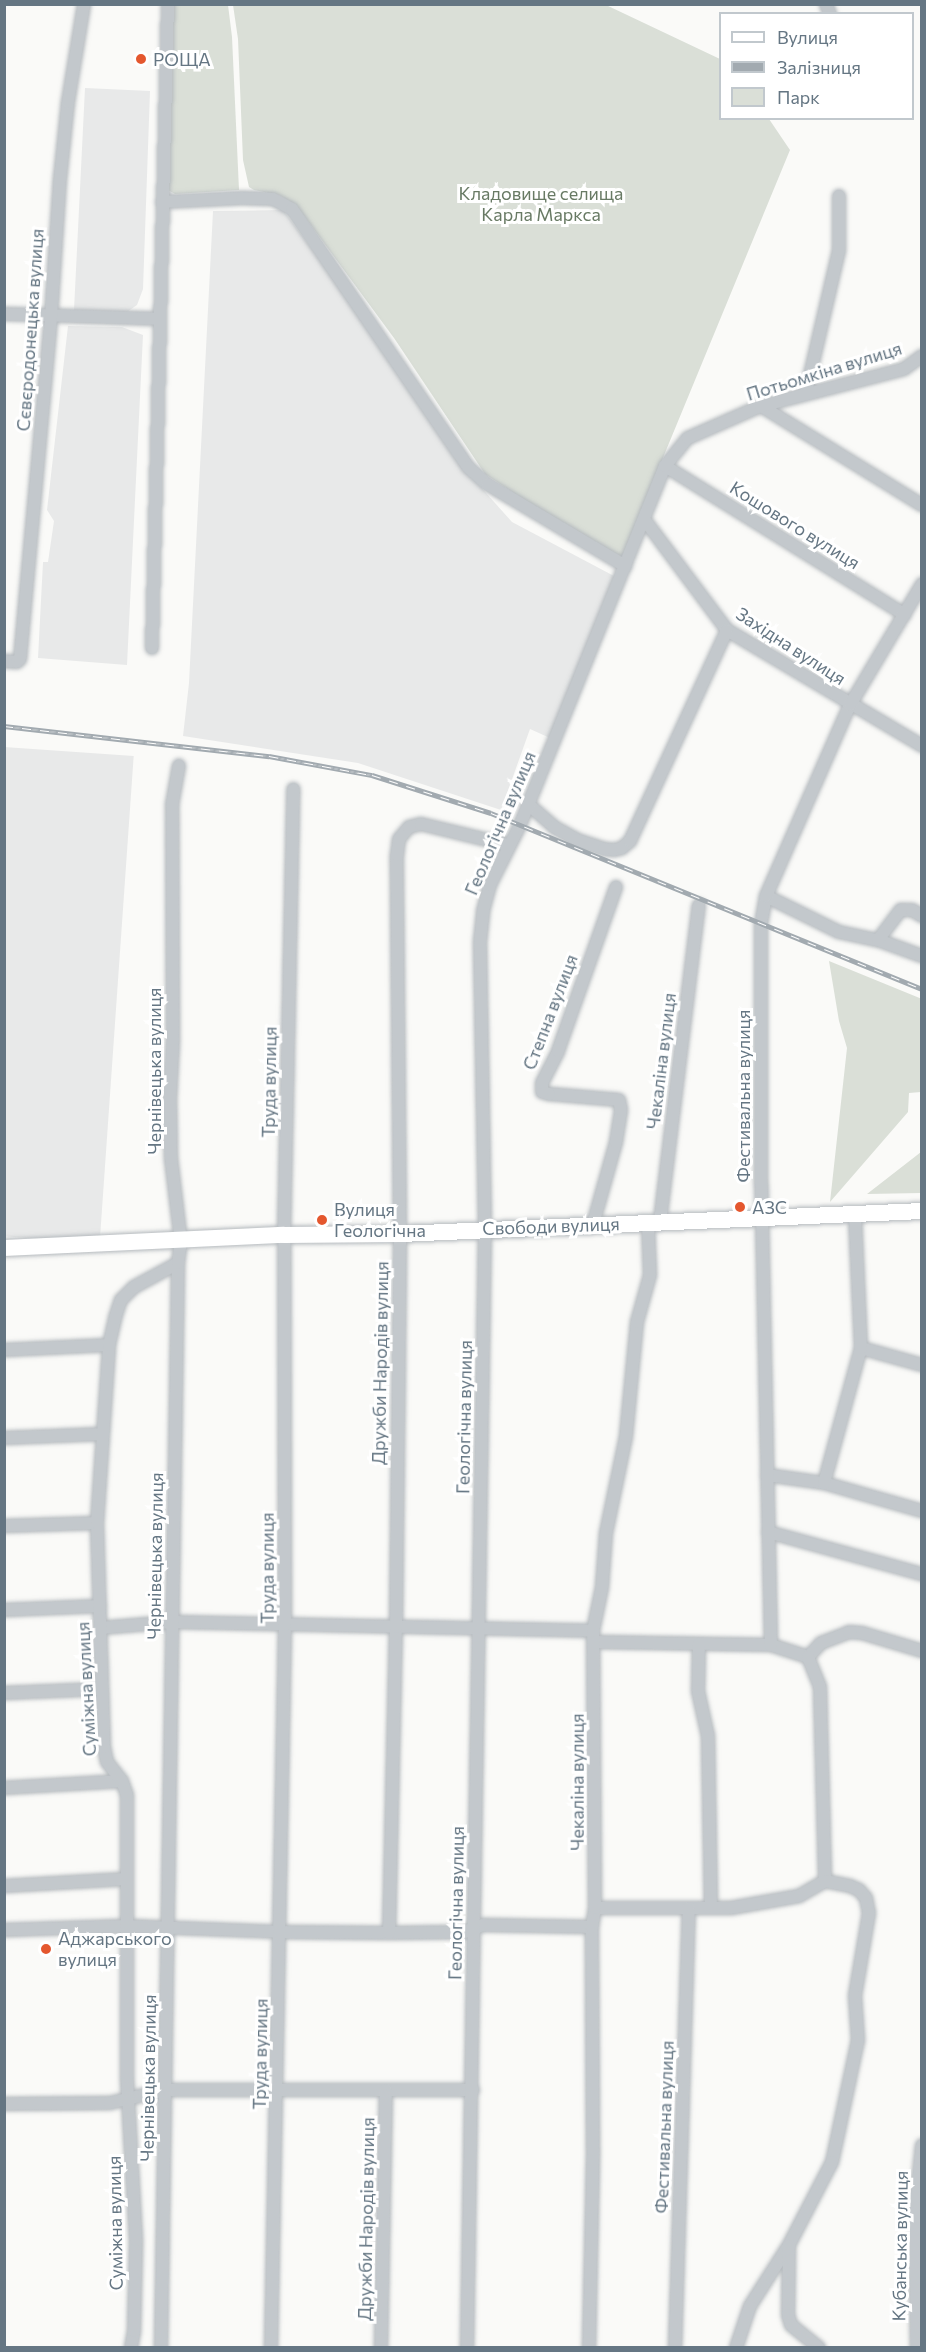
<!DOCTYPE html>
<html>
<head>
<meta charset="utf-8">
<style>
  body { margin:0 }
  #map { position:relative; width:926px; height:2352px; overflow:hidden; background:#fafaf8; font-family:Commissioner,sans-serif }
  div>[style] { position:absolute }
  .built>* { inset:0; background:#e8e9e9; transform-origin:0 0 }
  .green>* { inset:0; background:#dadfd7 }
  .roads { filter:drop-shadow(0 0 2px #b5babe) drop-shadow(0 0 2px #b5babe) }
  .minor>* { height:12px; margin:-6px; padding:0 6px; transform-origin:6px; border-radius:6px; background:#c3c8cc }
  .major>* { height:16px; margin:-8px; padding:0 8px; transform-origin:8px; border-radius:8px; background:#fff }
  .rail>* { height:5px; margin-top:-2.5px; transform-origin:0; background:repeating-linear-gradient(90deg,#fff 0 9px,#a2aab0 0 18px); box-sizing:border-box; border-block:2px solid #a2aab0 }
  .dots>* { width:16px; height:16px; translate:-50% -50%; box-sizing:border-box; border:3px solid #fff; border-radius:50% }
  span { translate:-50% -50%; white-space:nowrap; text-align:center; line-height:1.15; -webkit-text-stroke:6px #fff; paint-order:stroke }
  .poi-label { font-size:18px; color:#657683 }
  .left { translate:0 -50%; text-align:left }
  .park-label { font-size:18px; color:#687a64 }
  .street-label { font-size:18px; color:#657683 }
  .frame { position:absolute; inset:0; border:6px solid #657683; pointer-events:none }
  .legend { position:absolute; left:719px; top:12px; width:195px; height:108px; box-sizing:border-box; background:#fff; border:2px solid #c1c8cd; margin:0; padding:8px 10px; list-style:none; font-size:18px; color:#657683 }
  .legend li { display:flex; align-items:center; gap:12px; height:30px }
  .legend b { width:30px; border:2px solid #c1c8cd }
</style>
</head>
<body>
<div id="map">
  <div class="built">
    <div style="clip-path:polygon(85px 88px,150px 91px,143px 289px,137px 305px,127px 312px,74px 310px)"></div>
    <div style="clip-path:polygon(283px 210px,340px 287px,453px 456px,512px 522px,614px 576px,550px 738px,530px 729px,501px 810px,358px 763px,183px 736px,189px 683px,213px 211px)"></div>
    <div style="clip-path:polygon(68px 326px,122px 327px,143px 335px,127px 665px,38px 658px,43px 562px,48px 562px,54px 521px,47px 510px)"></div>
    <div style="left:4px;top:747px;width:130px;height:488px;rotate:4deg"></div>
  </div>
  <div class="green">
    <div style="clip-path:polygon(172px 5px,228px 5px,232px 37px,239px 190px,175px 194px,168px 190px)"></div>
    <div style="clip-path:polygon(233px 5px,606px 5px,720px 59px,720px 118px,769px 119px,790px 150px,622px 557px,547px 515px,485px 474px,394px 338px,296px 205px,279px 195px,254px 190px,249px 187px,243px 160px,238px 39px)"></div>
    <div style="clip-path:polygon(829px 961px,922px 999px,921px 1092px,909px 1093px,908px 1112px,830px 1202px,847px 1048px,839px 1021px)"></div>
    <div style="clip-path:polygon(921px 1151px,921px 1193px,867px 1194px,921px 1152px)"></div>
  </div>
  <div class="roads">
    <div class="minor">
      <div style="left:826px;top:4px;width:11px;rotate:68deg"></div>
      <div style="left:162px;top:202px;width:80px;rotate:-2.9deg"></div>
      <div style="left:242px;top:198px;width:31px;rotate:2deg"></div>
      <div style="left:273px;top:199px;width:21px;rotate:28deg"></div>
      <div style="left:292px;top:209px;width:312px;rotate:55.7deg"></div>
      <div style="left:468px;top:467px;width:25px;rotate:42deg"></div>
      <div style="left:487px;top:484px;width:161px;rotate:30.7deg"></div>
      <div style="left:4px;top:314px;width:155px;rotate:1.8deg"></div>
      <div style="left:806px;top:392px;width:146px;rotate:-76.9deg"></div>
      <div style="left:839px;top:250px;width:54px;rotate:-90deg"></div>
      <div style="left:761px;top:406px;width:189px;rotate:31.6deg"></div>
      <div style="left:665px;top:466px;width:282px;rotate:31.8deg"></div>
      <div style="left:644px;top:519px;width:139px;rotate:53.2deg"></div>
      <div style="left:727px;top:630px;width:227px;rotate:30.7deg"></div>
      <div style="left:152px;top:648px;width:644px;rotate:-88.58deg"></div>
      <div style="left:4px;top:661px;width:13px;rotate:4deg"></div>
      <div style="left:17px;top:662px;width:4px;rotate:-45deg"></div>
      <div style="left:20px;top:659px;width:343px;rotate:-84.8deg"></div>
      <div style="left:51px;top:317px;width:138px;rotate:-86.3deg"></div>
      <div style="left:60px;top:179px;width:77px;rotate:-84.1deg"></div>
      <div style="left:68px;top:102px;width:99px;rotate:-80.7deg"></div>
      <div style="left:528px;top:804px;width:35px;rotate:41deg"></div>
      <div style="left:554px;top:827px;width:26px;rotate:29deg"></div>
      <div style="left:577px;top:840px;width:28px;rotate:18deg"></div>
      <div style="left:604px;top:849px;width:10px;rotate:6deg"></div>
      <div style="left:614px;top:850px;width:8px;rotate:-14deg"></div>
      <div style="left:622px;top:848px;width:11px;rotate:-41deg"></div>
      <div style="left:630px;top:841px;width:232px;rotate:-65.3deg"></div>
      <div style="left:766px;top:896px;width:81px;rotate:26.3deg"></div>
      <div style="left:839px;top:932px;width:40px;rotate:12deg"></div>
      <div style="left:878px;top:940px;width:47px;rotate:20deg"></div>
      <div style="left:878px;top:940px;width:38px;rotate:-53deg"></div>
      <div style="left:901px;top:910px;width:11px"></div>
      <div style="left:912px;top:910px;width:12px;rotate:31deg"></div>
      <div style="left:660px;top:1221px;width:318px;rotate:-83deg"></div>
      <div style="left:593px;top:1224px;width:85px;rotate:-74.3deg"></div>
      <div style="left:616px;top:1142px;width:32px;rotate:-81deg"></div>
      <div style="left:621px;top:1110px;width:10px;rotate:-101deg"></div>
      <div style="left:619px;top:1100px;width:70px;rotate:-175.1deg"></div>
      <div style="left:549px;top:1094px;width:7px;rotate:-164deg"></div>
      <div style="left:542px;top:1092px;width:9px;rotate:-90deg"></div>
      <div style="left:542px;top:1083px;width:36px;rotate:-63deg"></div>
      <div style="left:558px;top:1051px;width:174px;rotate:-70.5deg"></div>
      <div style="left:861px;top:1348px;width:63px;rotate:15.6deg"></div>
      <div style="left:4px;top:1350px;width:105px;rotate:-2.7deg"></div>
      <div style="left:4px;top:1438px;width:99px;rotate:-2.3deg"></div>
      <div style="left:767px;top:1475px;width:58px;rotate:8deg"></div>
      <div style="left:824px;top:1483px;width:102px;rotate:15.9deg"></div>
      <div style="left:824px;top:1483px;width:140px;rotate:-74.7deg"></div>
      <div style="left:861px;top:1348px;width:134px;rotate:-92.6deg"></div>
      <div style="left:4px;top:1526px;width:93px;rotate:-1.8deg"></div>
      <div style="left:768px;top:1532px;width:160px;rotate:15.3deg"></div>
      <div style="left:4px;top:1610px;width:96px;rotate:-2.4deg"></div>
      <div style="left:100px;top:1628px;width:72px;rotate:-4.8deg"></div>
      <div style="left:172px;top:1622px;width:421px;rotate:1.2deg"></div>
      <div style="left:595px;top:1642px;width:176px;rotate:1deg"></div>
      <div style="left:771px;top:1645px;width:39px;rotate:18deg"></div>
      <div style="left:808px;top:1657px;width:19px;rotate:-47deg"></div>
      <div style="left:821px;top:1643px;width:30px;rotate:-21deg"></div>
      <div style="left:849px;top:1632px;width:13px;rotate:4deg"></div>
      <div style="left:862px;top:1633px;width:63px;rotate:16.7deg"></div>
      <div style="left:699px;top:1644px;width:47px;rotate:91.2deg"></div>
      <div style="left:698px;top:1691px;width:46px;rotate:77.5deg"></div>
      <div style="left:708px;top:1736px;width:172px;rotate:89deg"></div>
      <div style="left:771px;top:1645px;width:461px;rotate:-91.2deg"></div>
      <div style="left:761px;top:1184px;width:260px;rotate:-90deg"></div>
      <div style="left:761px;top:924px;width:28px;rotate:-80deg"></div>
      <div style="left:766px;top:896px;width:209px;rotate:-66.3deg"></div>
      <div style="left:850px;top:705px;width:141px;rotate:-59.2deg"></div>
      <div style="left:808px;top:1657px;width:32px;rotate:68deg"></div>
      <div style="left:820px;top:1687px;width:194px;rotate:88.5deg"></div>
      <div style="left:4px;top:1693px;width:98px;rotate:-2.3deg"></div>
      <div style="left:4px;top:1788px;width:118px;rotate:-3.4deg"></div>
      <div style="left:4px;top:1886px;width:122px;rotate:-3.3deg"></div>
      <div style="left:595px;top:1908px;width:136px"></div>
      <div style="left:731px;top:1908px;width:69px;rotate:-10deg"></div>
      <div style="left:799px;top:1896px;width:30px;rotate:-30deg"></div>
      <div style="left:825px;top:1881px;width:25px;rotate:11deg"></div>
      <div style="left:850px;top:1886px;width:10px;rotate:24deg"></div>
      <div style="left:859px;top:1890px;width:11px;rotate:49deg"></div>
      <div style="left:866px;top:1898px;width:15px;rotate:79deg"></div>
      <div style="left:869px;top:1913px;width:84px;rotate:99.6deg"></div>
      <div style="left:855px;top:1996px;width:44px;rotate:86.1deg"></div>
      <div style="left:858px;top:2040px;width:125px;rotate:102deg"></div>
      <div style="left:832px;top:2162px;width:93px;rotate:117.4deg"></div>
      <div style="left:789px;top:2245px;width:72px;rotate:122.6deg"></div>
      <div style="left:750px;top:2306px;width:44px;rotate:108.4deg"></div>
      <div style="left:4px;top:1930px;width:122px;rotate:-1.9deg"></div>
      <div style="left:126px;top:1926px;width:153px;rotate:2.2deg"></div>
      <div style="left:279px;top:1932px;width:110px;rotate:0.5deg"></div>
      <div style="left:389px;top:1933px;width:75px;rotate:-0.8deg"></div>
      <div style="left:464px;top:1932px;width:20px;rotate:-20deg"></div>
      <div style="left:483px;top:1925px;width:109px;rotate:1.1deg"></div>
      <div style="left:389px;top:1933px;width:306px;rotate:-88.7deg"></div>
      <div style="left:396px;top:1627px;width:393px;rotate:-89.4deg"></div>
      <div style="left:400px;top:1234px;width:379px;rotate:-90.5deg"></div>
      <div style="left:397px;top:855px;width:16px;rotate:-83deg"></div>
      <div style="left:399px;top:839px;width:16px;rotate:-50deg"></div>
      <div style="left:409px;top:827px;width:12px;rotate:-14deg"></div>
      <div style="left:421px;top:824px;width:89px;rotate:13.6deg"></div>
      <div style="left:4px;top:2104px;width:106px;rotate:-0.5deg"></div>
      <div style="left:110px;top:2103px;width:57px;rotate:-13.3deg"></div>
      <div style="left:165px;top:2090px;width:308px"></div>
      <div style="left:789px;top:2246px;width:69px;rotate:90.8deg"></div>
      <div style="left:788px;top:2315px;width:10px;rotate:73deg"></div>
      <div style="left:791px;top:2325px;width:36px;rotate:39deg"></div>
      <div style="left:131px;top:2348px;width:17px;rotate:-80deg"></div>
      <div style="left:134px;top:2331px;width:91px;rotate:-88.7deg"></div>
      <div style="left:136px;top:2240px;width:163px;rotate:-93.2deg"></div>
      <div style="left:127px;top:2077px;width:282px;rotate:-90deg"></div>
      <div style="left:127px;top:1795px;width:15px;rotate:-110deg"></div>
      <div style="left:122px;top:1781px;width:24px;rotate:-128deg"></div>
      <div style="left:107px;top:1762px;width:15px;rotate:-101deg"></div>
      <div style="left:104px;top:1747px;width:224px;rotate:-91.8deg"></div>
      <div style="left:97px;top:1523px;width:178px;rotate:-86.1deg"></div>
      <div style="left:109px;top:1345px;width:28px;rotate:-77deg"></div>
      <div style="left:115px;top:1318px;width:19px;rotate:-72deg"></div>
      <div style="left:121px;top:1300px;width:18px;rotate:-45deg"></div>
      <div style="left:134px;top:1287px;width:50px;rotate:-28.6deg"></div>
      <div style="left:161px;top:2348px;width:1085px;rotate:-89.1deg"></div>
      <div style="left:178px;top:1263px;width:21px;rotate:-82deg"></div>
      <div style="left:181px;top:1242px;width:85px;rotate:-96.8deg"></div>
      <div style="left:171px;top:1158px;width:59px;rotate:-91deg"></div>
      <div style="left:170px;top:1099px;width:60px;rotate:-87.1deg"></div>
      <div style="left:173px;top:1039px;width:234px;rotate:-90.2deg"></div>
      <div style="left:172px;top:805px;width:40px;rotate:-80deg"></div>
      <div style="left:271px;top:2348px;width:723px;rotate:-88.89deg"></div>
      <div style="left:285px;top:1625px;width:390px;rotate:-90.1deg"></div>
      <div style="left:284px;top:1235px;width:446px;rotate:-88.8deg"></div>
      <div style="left:381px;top:2348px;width:258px;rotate:-88.9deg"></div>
      <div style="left:467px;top:2348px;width:1119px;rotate:-89.08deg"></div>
      <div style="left:485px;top:1229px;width:287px;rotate:-91deg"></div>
      <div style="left:480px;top:942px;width:31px;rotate:-84deg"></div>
      <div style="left:483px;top:911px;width:27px;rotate:-75deg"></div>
      <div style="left:490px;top:885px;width:67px;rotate:-63.4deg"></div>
      <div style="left:520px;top:825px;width:387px;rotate:-68deg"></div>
      <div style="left:665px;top:466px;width:36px;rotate:-51deg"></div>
      <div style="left:688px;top:438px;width:80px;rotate:-23.7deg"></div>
      <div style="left:761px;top:406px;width:148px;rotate:-14.5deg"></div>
      <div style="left:904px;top:369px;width:22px;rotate:-36deg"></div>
      <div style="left:589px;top:2348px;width:198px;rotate:-88.8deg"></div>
      <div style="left:593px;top:2150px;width:223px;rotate:-90.3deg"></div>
      <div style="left:592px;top:1927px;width:19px;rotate:-81deg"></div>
      <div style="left:595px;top:1908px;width:277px;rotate:-90.4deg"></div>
      <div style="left:593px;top:1631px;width:45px;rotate:-78.4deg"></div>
      <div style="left:602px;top:1587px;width:54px;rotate:-85.8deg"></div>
      <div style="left:606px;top:1533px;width:99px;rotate:-78.3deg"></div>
      <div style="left:626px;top:1436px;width:115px;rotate:-84.5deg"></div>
      <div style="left:637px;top:1322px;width:49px;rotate:-74.5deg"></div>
      <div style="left:650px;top:1275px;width:53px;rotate:-92.2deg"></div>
      <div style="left:675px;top:2348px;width:440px;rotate:-88.2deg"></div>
      <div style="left:917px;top:2348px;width:135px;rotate:-90.8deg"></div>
      <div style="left:915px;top:2213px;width:68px;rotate:-84.1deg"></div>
    </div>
    <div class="major">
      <div style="left:4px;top:1248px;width:280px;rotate:-2.7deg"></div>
      <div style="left:284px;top:1235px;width:116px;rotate:-0.5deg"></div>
      <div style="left:400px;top:1234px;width:523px;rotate:-2.52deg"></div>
    </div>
  </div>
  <div class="rail">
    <div style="left:4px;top:726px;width:267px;rotate:6.5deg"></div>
    <div style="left:269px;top:756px;width:105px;rotate:10.5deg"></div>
    <div style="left:372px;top:775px;width:125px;rotate:17.7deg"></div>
    <div style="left:491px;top:813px;width:466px;rotate:22.2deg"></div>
  </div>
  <div class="dots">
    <div style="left:141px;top:59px;background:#e4572e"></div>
    <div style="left:740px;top:1207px;background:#e4572e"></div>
    <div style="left:322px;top:1220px;background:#e4572e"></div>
    <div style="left:46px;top:1949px;background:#e4572e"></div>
  </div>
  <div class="poi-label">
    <span class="left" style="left:153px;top:59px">РОЩА</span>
    <span class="left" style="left:752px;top:1207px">АЗС</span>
    <span class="left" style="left:334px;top:1220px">Вулиця<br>Геологічна</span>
    <span class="left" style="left:58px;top:1949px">Аджарського<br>вулиця</span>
  </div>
  <div class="park-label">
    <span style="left:541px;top:204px">Кладовище селища<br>Карла Маркса</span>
  </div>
  <div class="street-label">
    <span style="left:30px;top:330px;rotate:-86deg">Сєвєродонецька вулиця</span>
    <span style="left:824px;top:371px;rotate:-17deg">Потьомкіна вулиця</span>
    <span style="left:795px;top:525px;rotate:32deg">Кошового вулиця</span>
    <span style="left:791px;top:646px;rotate:33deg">Західна вулиця</span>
    <span style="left:500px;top:823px;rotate:-67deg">Геологічна вулиця</span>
    <span style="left:550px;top:1012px;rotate:-69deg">Степна вулиця</span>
    <span style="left:661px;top:1061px;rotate:-83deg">Чекаліна вулиця</span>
    <span style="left:154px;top:1071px;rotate:-90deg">Чернівецька вулиця</span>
    <span style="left:269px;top:1082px;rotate:-89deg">Труда вулиця</span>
    <span style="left:743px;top:1096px;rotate:-90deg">Фестивальна вулиця</span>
    <span style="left:551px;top:1226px;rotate:-2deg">Свободи вулиця</span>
    <span style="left:380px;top:1363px;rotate:-89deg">Дружби Народів вулиця</span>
    <span style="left:464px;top:1417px;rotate:-89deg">Геологічна вулиця</span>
    <span style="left:155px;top:1556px;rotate:-89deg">Чернівецька вулиця</span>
    <span style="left:267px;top:1568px;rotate:-90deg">Труда вулиця</span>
    <span style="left:86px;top:1689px;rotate:-93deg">Суміжна вулиця</span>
    <span style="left:577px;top:1782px;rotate:-90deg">Чекаліна вулиця</span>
    <span style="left:456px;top:1903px;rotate:-89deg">Геологічна вулиця</span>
    <span style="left:260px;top:2054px;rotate:-89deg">Труда вулиця</span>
    <span style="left:148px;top:2078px;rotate:-89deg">Чернівецька вулиця</span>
    <span style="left:664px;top:2127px;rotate:-88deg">Фестивальна вулиця</span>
    <span style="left:366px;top:2219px;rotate:-89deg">Дружби Народів вулиця</span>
    <span style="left:115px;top:2223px;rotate:-91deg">Суміжна вулиця</span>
    <span style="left:900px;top:2246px;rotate:-89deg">Кубанська вулиця</span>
  </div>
  <div class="frame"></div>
  <ul class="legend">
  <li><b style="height:8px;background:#fff"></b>Вулиця</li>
  <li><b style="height:8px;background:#a2aab0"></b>Залізниця</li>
  <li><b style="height:16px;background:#dadfd7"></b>Парк</li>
  </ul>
</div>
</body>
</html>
